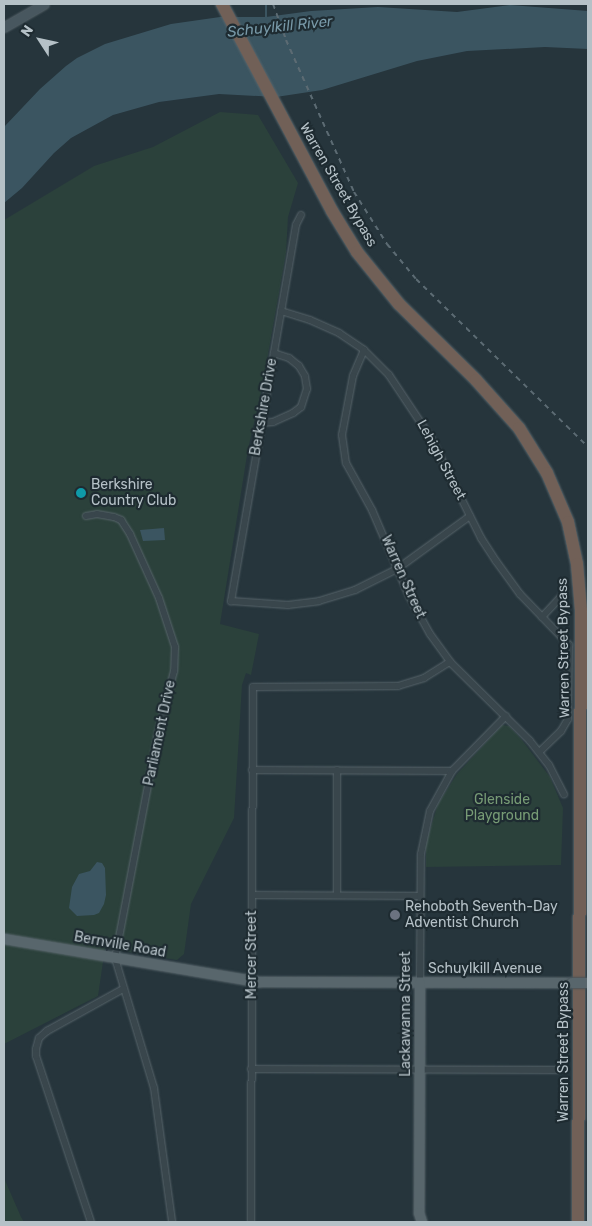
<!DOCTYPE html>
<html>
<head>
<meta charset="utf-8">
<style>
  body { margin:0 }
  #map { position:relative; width:592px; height:1226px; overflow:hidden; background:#26353c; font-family:Rubik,sans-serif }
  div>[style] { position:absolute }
  .green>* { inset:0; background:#2b413b }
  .water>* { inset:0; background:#3b5561 }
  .stream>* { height:2px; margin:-1px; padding:0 1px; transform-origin:1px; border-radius:1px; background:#3b5561 }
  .roads { filter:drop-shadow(0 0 1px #57646a) drop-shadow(0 0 1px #57646a) }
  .street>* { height:6px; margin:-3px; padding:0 3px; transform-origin:3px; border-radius:3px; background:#39464c }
  .secondary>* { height:9px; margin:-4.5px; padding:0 4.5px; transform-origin:4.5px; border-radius:4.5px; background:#48575f }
  .primary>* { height:10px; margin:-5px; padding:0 5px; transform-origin:5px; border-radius:5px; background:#58666c }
  .highway>* { height:12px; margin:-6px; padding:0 6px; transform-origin:6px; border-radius:6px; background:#716057 }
  .rail>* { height:2px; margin-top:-1px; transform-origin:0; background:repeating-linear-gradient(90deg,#5c6b73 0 5px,transparent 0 10px) }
  .bridges { filter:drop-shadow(0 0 1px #455258) drop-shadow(0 0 1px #455258) }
  .primary-bridge>* { height:10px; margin:-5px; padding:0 5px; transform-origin:5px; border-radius:5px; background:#58666c }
  .dots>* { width:14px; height:14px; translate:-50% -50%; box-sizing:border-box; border:2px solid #1e2b31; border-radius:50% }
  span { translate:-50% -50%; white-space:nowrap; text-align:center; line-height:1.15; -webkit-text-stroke:4.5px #1e2b31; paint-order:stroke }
  .street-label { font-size:14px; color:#b5c1c7 }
  .poi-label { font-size:14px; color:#b5c1c7 }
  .left { translate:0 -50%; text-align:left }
  .park-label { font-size:14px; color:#779b75 }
  .water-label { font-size:15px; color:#7899a8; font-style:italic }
  .frame { position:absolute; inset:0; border:5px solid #b5c1c7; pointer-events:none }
  .north { position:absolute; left:15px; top:15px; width:50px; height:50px; -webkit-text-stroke:4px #1e2b31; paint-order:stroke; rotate:305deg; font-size:14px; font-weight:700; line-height:20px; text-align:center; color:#b5c1c7 }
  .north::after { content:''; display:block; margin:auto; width:18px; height:22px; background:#b5c1c7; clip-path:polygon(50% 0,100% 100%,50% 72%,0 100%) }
</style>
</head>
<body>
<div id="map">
  <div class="green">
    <div style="clip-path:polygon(220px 112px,258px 115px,298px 183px,288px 217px,286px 253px,262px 388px,248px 449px,220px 624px,259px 634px,251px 675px,246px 673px,242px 685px,234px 818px,191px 904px,184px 954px,177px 960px,105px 948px,98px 996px,4px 1044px,4px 220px,94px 166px,153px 147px)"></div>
    <div style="clip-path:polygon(502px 725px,509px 726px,522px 740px,550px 777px,563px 808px,561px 865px,426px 867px,426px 843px,438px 804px,457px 774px)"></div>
    <div style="clip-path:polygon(4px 1178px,21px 1217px,24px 1222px,4px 1222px)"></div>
  </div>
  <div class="water">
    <div style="clip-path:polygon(510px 5px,588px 11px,588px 49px,545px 47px,467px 51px,417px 61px,322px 90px,276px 97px,219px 94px,159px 102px,113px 115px,71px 138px,54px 153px,22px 188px,4px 203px,4px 127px,40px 89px,66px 66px,77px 58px,105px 44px,171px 24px,220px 17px,266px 17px,311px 11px,378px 7px,457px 12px)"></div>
    <div style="clip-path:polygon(164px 528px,165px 540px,143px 541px,140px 530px)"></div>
    <div style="clip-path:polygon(97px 862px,102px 863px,105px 868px,106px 895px,104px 904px,99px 913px,94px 915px,77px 916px,69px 908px,72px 887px,79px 874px,90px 871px)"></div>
  </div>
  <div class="stream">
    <div style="left:266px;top:4px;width:15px;rotate:90deg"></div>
  </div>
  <div class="roads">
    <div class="street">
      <div style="left:301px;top:215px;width:11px;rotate:117deg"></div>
      <div style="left:296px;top:225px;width:382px;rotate:99.8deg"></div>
      <div style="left:231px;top:601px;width:57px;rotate:4deg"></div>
      <div style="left:288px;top:605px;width:31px;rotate:-7deg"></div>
      <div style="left:319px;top:601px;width:38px;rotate:-17deg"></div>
      <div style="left:355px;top:590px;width:47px;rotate:-26.6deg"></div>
      <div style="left:397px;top:569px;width:90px;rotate:-36deg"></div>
      <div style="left:281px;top:311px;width:30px;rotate:17deg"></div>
      <div style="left:310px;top:320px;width:32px;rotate:24deg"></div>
      <div style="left:339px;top:333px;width:30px;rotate:34deg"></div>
      <div style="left:364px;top:350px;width:35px;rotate:45deg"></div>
      <div style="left:389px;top:375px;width:76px;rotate:56.3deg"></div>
      <div style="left:431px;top:438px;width:112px;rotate:63.4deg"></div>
      <div style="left:481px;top:538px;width:27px;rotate:57deg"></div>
      <div style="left:496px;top:561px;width:41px;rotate:54deg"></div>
      <div style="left:520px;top:594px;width:71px;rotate:46.1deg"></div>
      <div style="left:569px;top:645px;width:74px;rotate:90.8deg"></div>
      <div style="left:568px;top:719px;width:14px;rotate:120deg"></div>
      <div style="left:561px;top:731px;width:30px;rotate:136deg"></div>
      <div style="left:364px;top:350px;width:28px;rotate:113deg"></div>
      <div style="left:353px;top:376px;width:60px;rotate:100.6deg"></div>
      <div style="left:342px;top:435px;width:28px;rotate:82deg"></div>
      <div style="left:346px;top:463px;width:54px;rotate:61deg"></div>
      <div style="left:372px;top:510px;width:94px;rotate:66.7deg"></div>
      <div style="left:409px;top:596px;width:43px;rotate:61.1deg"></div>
      <div style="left:430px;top:634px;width:34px;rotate:54deg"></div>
      <div style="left:450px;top:662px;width:112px;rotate:44.6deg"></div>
      <div style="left:530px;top:741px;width:31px;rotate:52deg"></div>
      <div style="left:549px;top:765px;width:33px;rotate:63deg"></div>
      <div style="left:261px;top:423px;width:12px;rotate:-5deg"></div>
      <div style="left:273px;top:422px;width:22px;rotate:-24deg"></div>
      <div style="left:293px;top:413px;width:10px;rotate:-37deg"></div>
      <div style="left:301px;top:407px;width:19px;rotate:-72deg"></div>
      <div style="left:307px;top:389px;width:13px;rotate:-99deg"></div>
      <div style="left:305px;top:376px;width:12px;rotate:-121deg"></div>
      <div style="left:299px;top:366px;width:13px;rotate:-141deg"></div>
      <div style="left:289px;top:358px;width:16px;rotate:-162deg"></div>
      <div style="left:86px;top:516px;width:11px;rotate:-10deg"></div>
      <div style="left:97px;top:514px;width:17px;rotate:10deg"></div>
      <div style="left:114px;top:517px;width:8px;rotate:23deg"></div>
      <div style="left:121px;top:520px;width:17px;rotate:57deg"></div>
      <div style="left:130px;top:534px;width:70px;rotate:65.6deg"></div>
      <div style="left:159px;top:598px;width:52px;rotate:71.9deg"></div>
      <div style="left:175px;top:647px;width:24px;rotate:92deg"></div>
      <div style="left:174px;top:671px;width:64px;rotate:104.5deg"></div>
      <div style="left:158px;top:733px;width:229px;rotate:100.8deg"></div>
      <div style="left:115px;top:958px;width:136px;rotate:73.3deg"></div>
      <div style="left:154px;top:1088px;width:135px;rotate:82.3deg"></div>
      <div style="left:542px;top:617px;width:33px;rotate:-47deg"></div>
      <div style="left:252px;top:770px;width:200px;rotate:0.3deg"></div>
      <div style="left:252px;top:895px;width:168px;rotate:0.3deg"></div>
      <div style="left:337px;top:895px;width:125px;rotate:-90deg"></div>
      <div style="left:420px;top:983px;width:129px;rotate:-89.6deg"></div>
      <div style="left:421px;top:854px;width:44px;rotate:-78.2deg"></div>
      <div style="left:430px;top:811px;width:46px;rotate:-61.2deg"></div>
      <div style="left:452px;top:771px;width:77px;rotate:-45.5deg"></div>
      <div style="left:251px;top:1069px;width:307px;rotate:0.2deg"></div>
      <div style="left:91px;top:1222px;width:175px;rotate:-108.3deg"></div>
      <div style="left:36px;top:1056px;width:7px;rotate:-90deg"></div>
      <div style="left:36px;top:1049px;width:11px;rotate:-75deg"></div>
      <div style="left:39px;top:1038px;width:11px;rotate:-41deg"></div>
      <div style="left:47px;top:1031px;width:87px;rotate:-28.9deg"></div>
      <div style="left:251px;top:1222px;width:535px;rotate:-89.79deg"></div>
      <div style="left:253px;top:687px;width:145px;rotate:-0.4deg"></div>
      <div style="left:398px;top:686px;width:27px;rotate:-17deg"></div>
      <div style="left:424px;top:678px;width:31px;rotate:-32deg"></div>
    </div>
    <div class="secondary">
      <div style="left:4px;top:27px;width:46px;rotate:-29.9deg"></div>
    </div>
    <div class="primary">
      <div style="left:4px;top:939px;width:259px;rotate:9.6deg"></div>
      <div style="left:259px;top:982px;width:313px;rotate:0.2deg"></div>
      <div style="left:420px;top:983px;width:230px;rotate:90.2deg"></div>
      <div style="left:419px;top:1213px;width:9px;rotate:72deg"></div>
    </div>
    <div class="highway">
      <div style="left:222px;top:4px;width:234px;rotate:62deg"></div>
      <div style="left:332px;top:211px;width:48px;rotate:58.6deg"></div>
      <div style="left:357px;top:252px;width:67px;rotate:51.1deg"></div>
      <div style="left:399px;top:304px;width:108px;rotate:44.6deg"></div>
      <div style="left:476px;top:380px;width:64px;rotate:48.1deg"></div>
      <div style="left:519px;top:428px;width:53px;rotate:58.1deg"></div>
      <div style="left:547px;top:473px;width:53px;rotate:66.8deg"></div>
      <div style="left:568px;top:522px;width:43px;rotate:77.9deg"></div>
      <div style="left:577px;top:564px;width:47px;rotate:85.1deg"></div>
      <div style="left:581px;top:611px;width:611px;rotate:90.28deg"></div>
    </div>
  </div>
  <div class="rail">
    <div style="left:273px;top:4px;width:38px;rotate:70deg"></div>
    <div style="left:286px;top:40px;width:167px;rotate:65.9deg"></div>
    <div style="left:354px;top:192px;width:62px;rotate:57.6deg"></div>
    <div style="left:387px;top:244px;width:45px;rotate:50.4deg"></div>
    <div style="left:416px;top:279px;width:240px;rotate:44.3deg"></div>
  </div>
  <div class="bridges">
    <div class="primary-bridge">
      <div style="left:572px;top:983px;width:16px"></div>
    </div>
  </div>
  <div class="dots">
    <div style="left:81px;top:493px;background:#0f9aa8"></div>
    <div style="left:395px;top:915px;background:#6b7280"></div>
  </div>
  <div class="street-label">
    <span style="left:338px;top:185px;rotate:60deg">Warren Street Bypass</span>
    <span style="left:264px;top:407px;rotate:-80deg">Berkshire Drive</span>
    <span style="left:441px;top:460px;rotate:62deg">Lehigh Street</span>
    <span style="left:403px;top:577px;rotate:66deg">Warren Street</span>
    <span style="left:564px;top:648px;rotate:-91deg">Warren Street Bypass</span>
    <span style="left:160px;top:733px;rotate:-78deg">Parliament Drive</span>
    <span style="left:120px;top:945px;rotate:10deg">Bernville Road</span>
    <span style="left:252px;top:955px;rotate:-90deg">Mercer Street</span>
    <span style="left:485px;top:969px">Schuylkill Avenue</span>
    <span style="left:406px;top:1014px;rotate:-90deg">Lackawanna Street</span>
    <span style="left:564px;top:1052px;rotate:-90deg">Warren Street Bypass</span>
  </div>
  <div class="poi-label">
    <span class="left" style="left:91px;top:493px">Berkshire<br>Country Club</span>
    <span class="left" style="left:405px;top:915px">Rehoboth Seventh-Day<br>Adventist Church</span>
  </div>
  <div class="park-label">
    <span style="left:502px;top:808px">Glenside<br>Playground</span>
  </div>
  <div class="water-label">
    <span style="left:280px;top:27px;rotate:-6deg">Schuylkill River</span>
  </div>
  <div class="frame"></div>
  <div class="north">N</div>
</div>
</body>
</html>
